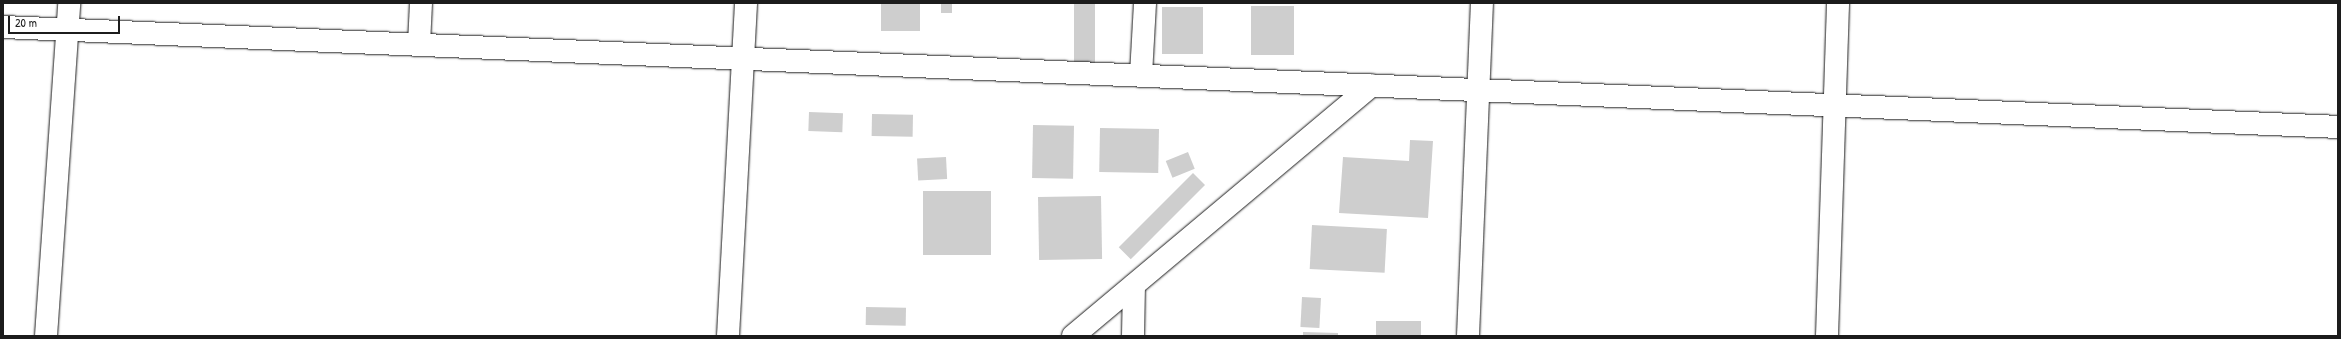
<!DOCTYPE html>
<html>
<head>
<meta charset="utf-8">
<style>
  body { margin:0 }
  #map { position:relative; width:2341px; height:339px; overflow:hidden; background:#fff; font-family:"Patrick Hand",sans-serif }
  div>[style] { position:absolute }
  .building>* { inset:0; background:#cecece; transform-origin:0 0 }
  .roads { filter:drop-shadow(0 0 1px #1c1c1c) drop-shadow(0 0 1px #1c1c1c) }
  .minor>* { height:22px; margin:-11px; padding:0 11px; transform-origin:11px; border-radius:11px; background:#fff }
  span { translate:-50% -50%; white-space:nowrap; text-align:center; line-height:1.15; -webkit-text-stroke:3.5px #fff; paint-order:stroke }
  .frame { position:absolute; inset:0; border:4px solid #1c1c1c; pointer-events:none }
  .scale { position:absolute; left:8px; top:16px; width:112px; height:18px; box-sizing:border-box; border:2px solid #1c1c1c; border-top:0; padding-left:5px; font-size:12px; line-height:14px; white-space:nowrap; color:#1c1c1c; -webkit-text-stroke:3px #fff; paint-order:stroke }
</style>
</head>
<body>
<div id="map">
  <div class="building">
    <div style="left:881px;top:3px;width:39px;height:28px"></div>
    <div style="left:941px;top:3px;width:11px;height:10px"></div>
    <div style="left:1074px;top:3px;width:21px;height:60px"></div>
    <div style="left:1251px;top:6px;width:43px;height:49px"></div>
    <div style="left:1162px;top:7px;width:41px;height:47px"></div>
    <div style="left:809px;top:112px;width:34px;height:19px;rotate:2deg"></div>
    <div style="left:872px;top:114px;width:41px;height:22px;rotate:1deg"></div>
    <div style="left:1033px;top:125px;width:41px;height:53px;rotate:1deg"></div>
    <div style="left:1100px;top:128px;width:59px;height:44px;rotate:1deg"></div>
    <div style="clip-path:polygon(1410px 140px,1433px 141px,1428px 218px,1339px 213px,1343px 157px,1409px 161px)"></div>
    <div style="left:1188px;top:152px;width:18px;height:24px;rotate:68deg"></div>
    <div style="left:946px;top:157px;width:22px;height:29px;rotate:87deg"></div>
    <div style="left:1193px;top:173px;width:17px;height:105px;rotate:45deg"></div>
    <div style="left:923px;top:191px;width:68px;height:64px"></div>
    <div style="left:1101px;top:196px;width:63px;height:63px;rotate:89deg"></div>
    <div style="left:1312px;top:225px;width:75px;height:44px;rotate:3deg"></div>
    <div style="left:1302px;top:297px;width:19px;height:30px;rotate:3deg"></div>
    <div style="left:866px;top:307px;width:40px;height:18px;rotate:1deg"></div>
    <div style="left:1376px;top:321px;width:45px;height:15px"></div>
    <div style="clip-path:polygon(1303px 332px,1338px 333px,1338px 336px,1303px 336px)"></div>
  </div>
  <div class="roads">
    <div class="minor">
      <div style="left:3px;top:27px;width:2337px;rotate:2.45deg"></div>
      <div style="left:419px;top:44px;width:41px;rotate:-87.2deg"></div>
      <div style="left:1141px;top:75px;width:72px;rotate:-86.8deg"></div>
      <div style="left:46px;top:336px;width:334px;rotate:-86deg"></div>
      <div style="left:728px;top:336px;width:333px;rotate:-86.9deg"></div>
      <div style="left:1073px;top:336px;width:390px;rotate:-40deg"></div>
      <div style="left:1133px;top:336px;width:51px;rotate:-88.9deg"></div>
      <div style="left:1468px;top:336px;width:333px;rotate:-87.6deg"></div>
      <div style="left:1827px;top:336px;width:333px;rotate:-88.1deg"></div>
    </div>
  </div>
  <div class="frame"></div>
  <div class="scale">20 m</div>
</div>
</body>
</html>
